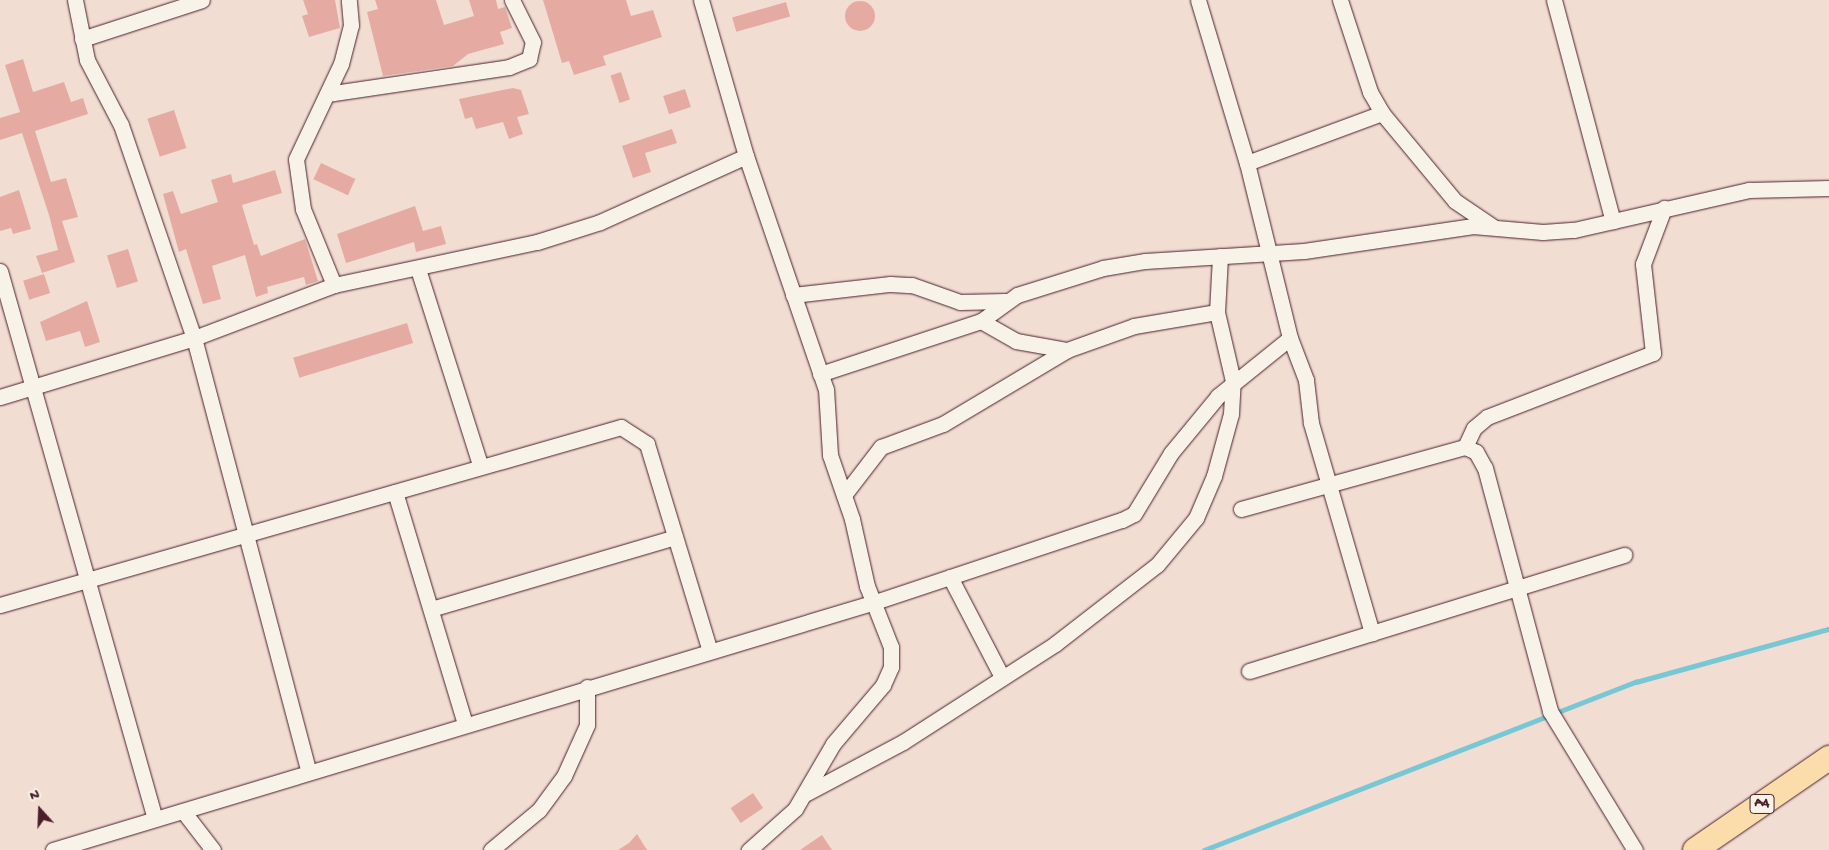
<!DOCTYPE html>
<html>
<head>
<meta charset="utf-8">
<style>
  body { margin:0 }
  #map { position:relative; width:1829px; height:850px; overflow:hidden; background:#f2ddd3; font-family:"Gochi Hand",sans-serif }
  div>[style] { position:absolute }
  .stream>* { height:4.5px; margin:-2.25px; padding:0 2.25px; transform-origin:2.25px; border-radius:2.25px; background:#78c7d4 }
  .building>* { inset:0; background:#e5aba2; transform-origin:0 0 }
  .round { border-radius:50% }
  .roads { filter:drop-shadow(0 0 1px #4a1f2b) drop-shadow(0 0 1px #4a1f2b) }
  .street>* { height:15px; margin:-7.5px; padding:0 7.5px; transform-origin:7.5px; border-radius:7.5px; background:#f7f3e8 }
  .primary>* { height:24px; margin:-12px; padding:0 12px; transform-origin:12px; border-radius:12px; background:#faddab }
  span { translate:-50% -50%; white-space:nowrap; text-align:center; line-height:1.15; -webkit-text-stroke:5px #f7f3e8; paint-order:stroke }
  .shield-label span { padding:1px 4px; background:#f7f3e8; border:1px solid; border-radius:4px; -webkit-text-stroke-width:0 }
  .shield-label { font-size:14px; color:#4a1f2b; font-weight:700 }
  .north { position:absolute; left:15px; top:785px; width:50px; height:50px; -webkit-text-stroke:4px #f7f3e8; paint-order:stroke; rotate:340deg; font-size:14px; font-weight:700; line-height:20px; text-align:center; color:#4a1f2b }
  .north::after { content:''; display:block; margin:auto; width:18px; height:22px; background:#4a1f2b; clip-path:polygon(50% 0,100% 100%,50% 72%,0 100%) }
</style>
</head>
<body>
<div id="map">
  <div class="stream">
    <div style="left:1204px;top:850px;width:464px;rotate:-21.3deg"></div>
    <div style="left:1636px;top:682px;width:200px;rotate:-15.4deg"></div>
  </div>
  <div class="building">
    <div style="clip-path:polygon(303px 0,335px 0,340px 28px,309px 37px,302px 16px,308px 14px)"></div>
    <div style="clip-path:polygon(375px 0,436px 0,444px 25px,474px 16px,469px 0,496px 0,498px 9px,505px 7px,512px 28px,500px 32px,504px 44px,468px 54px,453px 66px,383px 76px,367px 12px,378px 9px)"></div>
    <div style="clip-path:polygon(543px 0,626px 0,631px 16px,653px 10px,662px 37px,603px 56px,606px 65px,574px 75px,569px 61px,562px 63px)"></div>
    <div class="round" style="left:845px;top:1px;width:30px;height:30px"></div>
    <div style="left:786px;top:2px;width:15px;height:56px;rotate:74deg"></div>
    <div style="clip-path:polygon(23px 59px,33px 92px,64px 82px,71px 102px,83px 98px,88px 114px,35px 131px,51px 182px,66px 178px,78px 217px,62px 221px,75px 262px,42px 273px,36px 256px,58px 250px,49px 215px,22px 133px,0 140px,0 118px,20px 112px,5px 65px)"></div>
    <div style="left:621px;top:72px;width:29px;height:11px;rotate:72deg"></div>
    <div style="clip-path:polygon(513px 88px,521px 90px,529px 114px,517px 117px,523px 134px,509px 139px,503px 122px,476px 129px,472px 117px,465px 119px,459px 99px)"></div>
    <div style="left:685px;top:89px;width:19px;height:23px;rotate:72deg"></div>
    <div style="left:174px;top:110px;width:40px;height:28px;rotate:72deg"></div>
    <div style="clip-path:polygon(672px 129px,677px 143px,645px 153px,651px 172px,633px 178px,622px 146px)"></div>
    <div style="left:321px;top:163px;width:38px;height:18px;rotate:25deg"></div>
    <div style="clip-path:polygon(275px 170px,282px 193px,242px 205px,254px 245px,257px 244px,261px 256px,305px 239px,318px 281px,306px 285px,304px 277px,267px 287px,268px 293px,256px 297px,245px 255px,212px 266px,221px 299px,203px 304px,186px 249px,179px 252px,163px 194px,173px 191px,181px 214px,218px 202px,211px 180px,231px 174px,233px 183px)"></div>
    <div style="clip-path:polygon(19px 190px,31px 229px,13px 234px,11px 228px,0 231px,0 197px)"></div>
    <div style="clip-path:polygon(415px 206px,423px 231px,441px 226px,446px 244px,416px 252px,414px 242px,346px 263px,337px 234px)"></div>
    <div style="left:128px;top:249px;width:34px;height:22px;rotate:73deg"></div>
    <div style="left:44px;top:274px;width:20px;height:22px;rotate:72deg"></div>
    <div style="clip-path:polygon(87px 301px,100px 342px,85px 347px,80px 331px,46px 341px,40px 322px)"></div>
    <div style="left:407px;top:323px;width:21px;height:119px;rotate:73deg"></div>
    <div style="left:753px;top:793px;width:18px;height:27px;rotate:56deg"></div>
    <div style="clip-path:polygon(637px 834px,647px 850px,618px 850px,629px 843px)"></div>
    <div style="clip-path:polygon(822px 835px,832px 850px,800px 850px)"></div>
  </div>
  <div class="roads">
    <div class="street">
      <div style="left:75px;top:0;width:61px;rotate:78.7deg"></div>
      <div style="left:87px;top:60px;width:73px;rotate:62.4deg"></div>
      <div style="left:121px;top:125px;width:225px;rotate:71.1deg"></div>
      <div style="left:194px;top:338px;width:448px;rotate:75.2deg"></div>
      <div style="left:701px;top:0;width:162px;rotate:73.9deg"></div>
      <div style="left:746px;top:156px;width:246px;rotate:71.1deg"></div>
      <div style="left:826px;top:389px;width:66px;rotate:86.5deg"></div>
      <div style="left:830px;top:455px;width:68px;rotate:71deg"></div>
      <div style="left:852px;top:519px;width:69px;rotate:77.4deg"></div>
      <div style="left:867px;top:586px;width:66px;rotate:68.5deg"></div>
      <div style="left:891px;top:647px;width:20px;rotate:90deg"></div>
      <div style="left:891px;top:667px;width:20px;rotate:114deg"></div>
      <div style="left:883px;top:685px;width:77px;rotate:130.3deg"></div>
      <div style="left:833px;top:744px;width:75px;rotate:120.3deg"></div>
      <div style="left:795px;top:809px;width:62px;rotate:138.3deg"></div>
      <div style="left:1198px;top:0;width:170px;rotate:73.3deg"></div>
      <div style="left:1247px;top:163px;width:180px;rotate:76.2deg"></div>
      <div style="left:1290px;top:338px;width:45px;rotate:69.1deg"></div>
      <div style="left:1306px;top:380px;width:43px;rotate:83.4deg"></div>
      <div style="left:1311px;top:423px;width:219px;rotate:73.8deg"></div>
      <div style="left:1340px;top:0;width:97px;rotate:71.9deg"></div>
      <div style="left:1370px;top:92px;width:24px;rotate:60deg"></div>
      <div style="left:1382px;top:113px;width:114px;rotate:50.3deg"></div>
      <div style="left:1455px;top:201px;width:45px;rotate:34deg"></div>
      <div style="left:1554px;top:0;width:229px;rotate:75.1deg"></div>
      <div style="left:82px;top:39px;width:126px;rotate:-18deg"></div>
      <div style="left:327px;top:94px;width:184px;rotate:-8.4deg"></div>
      <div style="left:509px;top:67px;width:22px;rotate:-22deg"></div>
      <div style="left:529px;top:59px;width:17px;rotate:-77deg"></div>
      <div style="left:533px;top:42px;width:47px;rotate:-116.6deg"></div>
      <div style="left:1247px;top:163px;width:144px;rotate:-20.3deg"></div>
      <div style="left:418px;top:269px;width:206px;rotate:72.4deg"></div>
      <div style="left:0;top:271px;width:569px;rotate:74.21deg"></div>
      <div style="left:334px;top:285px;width:82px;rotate:-112.2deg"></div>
      <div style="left:303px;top:209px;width:50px;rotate:-98deg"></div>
      <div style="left:296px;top:159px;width:105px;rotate:-64.7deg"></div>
      <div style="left:341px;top:64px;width:40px;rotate:-75.6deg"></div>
      <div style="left:351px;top:25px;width:25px;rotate:-95deg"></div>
      <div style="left:793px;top:295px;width:98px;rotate:-6.5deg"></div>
      <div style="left:890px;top:284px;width:22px;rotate:3deg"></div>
      <div style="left:912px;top:285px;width:51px;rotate:19.5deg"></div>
      <div style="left:960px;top:302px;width:45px;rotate:-1.3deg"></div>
      <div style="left:981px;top:321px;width:40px;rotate:29.7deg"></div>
      <div style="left:1016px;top:341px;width:52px;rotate:10deg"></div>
      <div style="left:820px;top:374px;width:169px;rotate:-18.2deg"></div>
      <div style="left:981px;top:321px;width:44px;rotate:-35.8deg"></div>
      <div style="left:1017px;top:295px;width:90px;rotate:-17.4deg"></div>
      <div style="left:1103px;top:268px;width:43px;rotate:-9.5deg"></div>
      <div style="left:1145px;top:261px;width:159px;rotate:-3.6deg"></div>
      <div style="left:1304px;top:251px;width:171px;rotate:-8.4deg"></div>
      <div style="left:1473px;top:226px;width:70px;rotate:4.9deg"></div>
      <div style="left:1543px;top:232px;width:31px;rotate:-4deg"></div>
      <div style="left:1574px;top:230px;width:180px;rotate:-12.9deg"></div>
      <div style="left:1749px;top:190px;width:80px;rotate:-1.4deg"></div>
      <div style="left:0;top:397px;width:203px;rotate:-16.9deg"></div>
      <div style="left:194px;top:338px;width:150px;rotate:-20.7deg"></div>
      <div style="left:334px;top:285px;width:208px;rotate:-12deg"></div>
      <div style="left:537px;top:242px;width:66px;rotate:-17.6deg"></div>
      <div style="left:600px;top:222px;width:160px;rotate:-24.3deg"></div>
      <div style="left:1465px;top:447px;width:21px;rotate:-65deg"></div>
      <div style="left:1474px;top:428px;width:17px;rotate:-40deg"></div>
      <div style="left:1487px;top:417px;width:178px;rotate:-21.1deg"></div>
      <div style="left:1653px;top:353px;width:90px;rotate:-96.4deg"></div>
      <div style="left:1643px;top:264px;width:60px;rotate:-69.4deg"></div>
      <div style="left:395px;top:492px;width:242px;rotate:73.2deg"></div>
      <div style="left:844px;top:495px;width:61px;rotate:-52.4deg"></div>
      <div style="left:881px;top:447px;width:66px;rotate:-20.4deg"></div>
      <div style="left:943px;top:424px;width:144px;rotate:-30.8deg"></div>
      <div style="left:1067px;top:350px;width:71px;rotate:-19.7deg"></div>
      <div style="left:1134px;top:326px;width:84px;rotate:-9.6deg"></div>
      <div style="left:1241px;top:509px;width:232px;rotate:-15.5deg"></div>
      <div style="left:1465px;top:447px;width:12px;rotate:24deg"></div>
      <div style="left:1476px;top:452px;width:18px;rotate:61deg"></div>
      <div style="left:1485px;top:468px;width:252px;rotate:75deg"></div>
      <div style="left:1550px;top:711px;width:163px;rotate:58.6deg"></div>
      <div style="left:950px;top:577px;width:113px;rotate:62.5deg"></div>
      <div style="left:0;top:605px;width:646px;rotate:-15.99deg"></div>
      <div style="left:621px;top:427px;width:31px;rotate:33deg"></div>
      <div style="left:647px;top:444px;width:216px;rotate:73.1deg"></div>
      <div style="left:431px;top:609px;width:254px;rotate:-16.4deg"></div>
      <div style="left:1249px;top:671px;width:393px;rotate:-17.2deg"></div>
      <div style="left:807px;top:793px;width:109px;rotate:-28deg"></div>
      <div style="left:903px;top:742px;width:181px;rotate:-32.8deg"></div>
      <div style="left:1055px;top:644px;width:129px;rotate:-37.8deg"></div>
      <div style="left:1157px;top:565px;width:61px;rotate:-50.3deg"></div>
      <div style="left:1196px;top:518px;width:46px;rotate:-66.8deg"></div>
      <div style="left:1214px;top:476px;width:64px;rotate:-74.7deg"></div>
      <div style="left:1231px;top:414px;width:33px;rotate:-87deg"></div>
      <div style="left:1233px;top:381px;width:71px;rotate:-103.1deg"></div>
      <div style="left:1217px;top:312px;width:56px;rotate:-86.9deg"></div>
      <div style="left:183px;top:811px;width:49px;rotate:52.4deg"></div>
      <div style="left:53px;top:850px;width:859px;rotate:-16.79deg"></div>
      <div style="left:875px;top:602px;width:260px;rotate:-18.4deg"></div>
      <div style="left:1122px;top:520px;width:13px;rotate:-27deg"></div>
      <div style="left:1134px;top:514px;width:71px;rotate:-58.8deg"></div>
      <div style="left:1171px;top:453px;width:74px;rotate:-50.5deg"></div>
      <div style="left:1218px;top:396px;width:92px;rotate:-38.9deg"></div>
      <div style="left:491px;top:850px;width:62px;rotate:-39.8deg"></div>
      <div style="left:539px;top:810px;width:42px;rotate:-53.7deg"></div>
      <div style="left:564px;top:776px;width:56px;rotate:-65.7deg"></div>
      <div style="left:587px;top:725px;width:38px;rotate:-90deg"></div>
    </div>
    <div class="primary">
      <div style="left:1695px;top:850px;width:163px;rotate:-34.5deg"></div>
    </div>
  </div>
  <div class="shield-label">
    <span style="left:1762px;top:804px">A4</span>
  </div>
  <div class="north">N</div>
</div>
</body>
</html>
